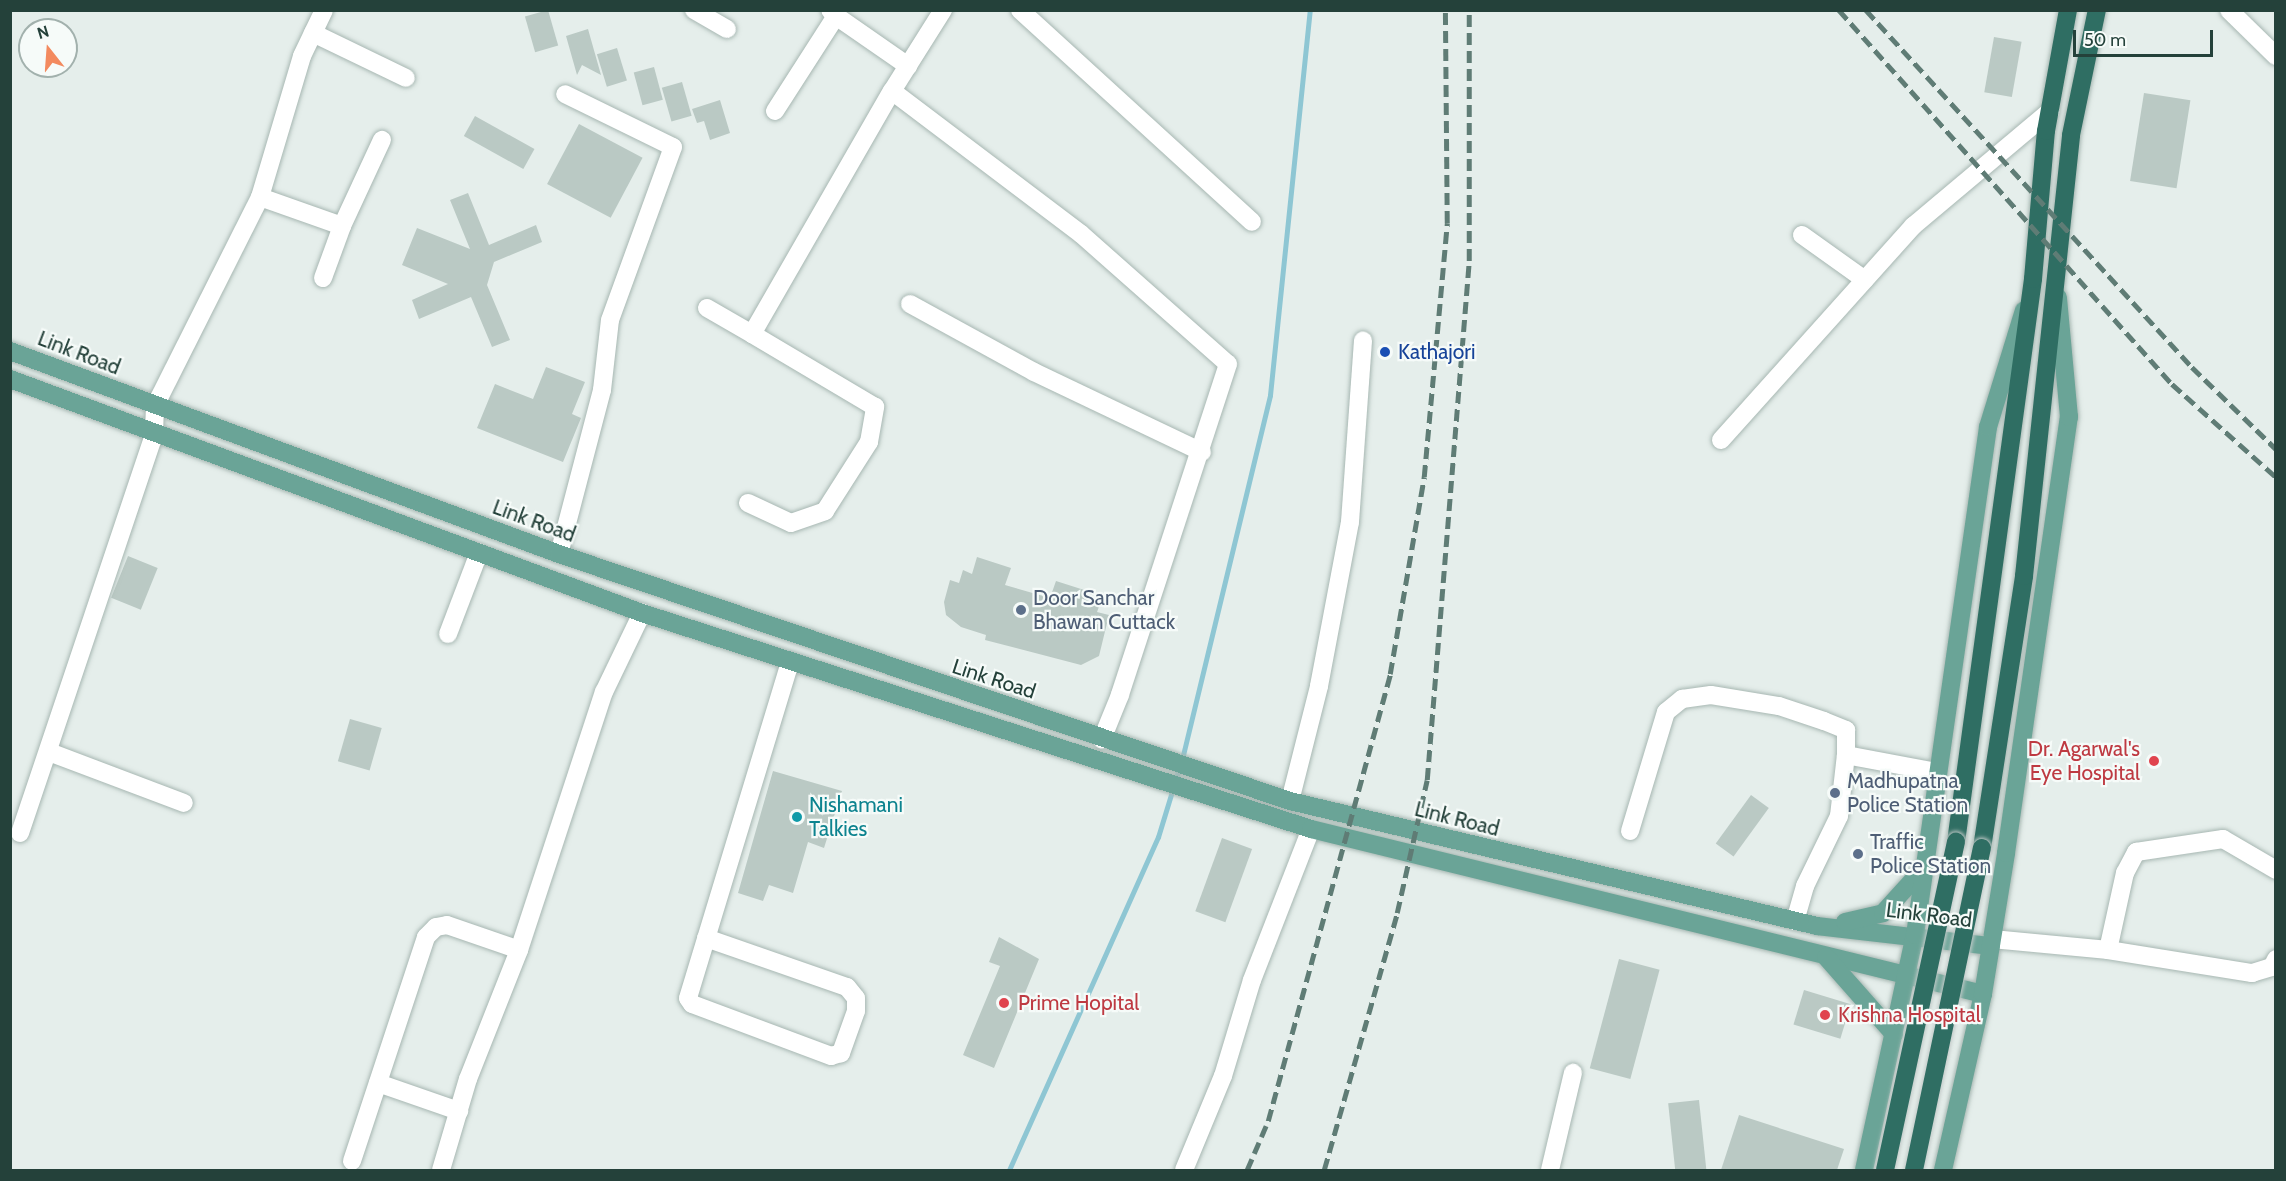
<!DOCTYPE html>
<html>
<head>
<meta charset="utf-8">
<style>
  body { margin:0 }
  #map { position:relative; width:2286px; height:1181px; overflow:hidden; background:#e5eeeb; font-family:Cabin,sans-serif }
  div>[style] { position:absolute }
  .stream>* { height:5px; margin:-2.5px; padding:0 2.5px; transform-origin:2.5px; border-radius:2.5px; background:#8ec6d3 }
  .building>* { inset:0; background:#bac9c4; transform-origin:0 0 }
  .roads { filter:drop-shadow(0 0 2px #a7b7b2) drop-shadow(0 0 2px #a7b7b2) }
  .minor>* { height:18px; margin:-9px; padding:0 9px; transform-origin:9px; border-radius:9px; background:#fff }
  .major>* { height:18px; margin:-9px; padding:0 9px; transform-origin:9px; border-radius:9px; background:#6aa497 }
  .highway>* { height:18px; margin:-9px; padding:0 9px; transform-origin:9px; border-radius:9px; background:#2f6e63 }
  .rail>* { height:4.5px; margin-top:-2.25px; transform-origin:0; background:repeating-linear-gradient(90deg,#5f7c75 0 12px,transparent 0 18px) }
  .bridges { filter:drop-shadow(0 0 2px #c2cac8) drop-shadow(0 0 2px #c2cac8) }
  .highway-bridge>* { height:18px; margin:-9px; padding:0 9px; transform-origin:9px; border-radius:9px; background:#2f6e63 }
  .dots>* { width:16px; height:16px; translate:-50% -50%; box-sizing:border-box; border:3px solid #f6fbf9; border-radius:50% }
  span { translate:-50% -50%; white-space:nowrap; text-align:center; line-height:1.15; -webkit-text-stroke:4.5px #f6fbf9; paint-order:stroke }
  .transit-label { font-size:21px; color:#164399 }
  .left { translate:0 -50%; text-align:left }
  .street-label { font-size:21px; color:#24413a }
  .service-label { font-size:21px; color:#4e5e75 }
  .health-label { font-size:21px; color:#be3a42 }
  .right { translate:-100% -50%; text-align:right }
  .culture-label { font-size:21px; color:#0d838f }
  .frame { position:absolute; inset:0; border:12px solid #24413a; pointer-events:none }
  .north { position:absolute; left:18px; top:18px; width:60px; height:60px; box-sizing:border-box; background:#f6fbf9; border:2px solid #a2b1ad; border-radius:50%; rotate:343deg; font-size:16px; font-weight:700; line-height:24px; text-align:center; color:#24413a }
  .north::after { content:''; display:block; margin:auto; width:21px; height:27px; background:#f38a5f; clip-path:polygon(50% 0,100% 100%,50% 72%,0 100%) }
  .scale { position:absolute; left:2073px; top:30px; width:140px; height:27px; box-sizing:border-box; border:3px solid #24413a; border-top:0; padding-left:8px; font-size:18px; line-height:21px; white-space:nowrap; color:#24413a; -webkit-text-stroke:4px #f6fbf9; paint-order:stroke }
</style>
</head>
<body>
<div id="map">
  <div class="stream">
    <div style="left:1009px;top:1170px;width:365px;rotate:-65.9deg"></div>
    <div style="left:1158px;top:837px;width:86px;rotate:-73deg"></div>
    <div style="left:1183px;top:755px;width:370px;rotate:-76.4deg"></div>
    <div style="left:1270px;top:395px;width:387px;rotate:-84.1deg"></div>
  </div>
  <div class="building">
    <div style="left:548px;top:10px;width:37px;height:24px;rotate:74deg"></div>
    <div style="clip-path:polygon(588px 29px,601px 75px,582px 65px,577px 75px,566px 36px)"></div>
    <div style="left:1994px;top:37px;width:28px;height:56px;rotate:10deg"></div>
    <div style="left:617px;top:48px;width:34px;height:21px;rotate:73deg"></div>
    <div style="left:654px;top:67px;width:34px;height:21px;rotate:75deg"></div>
    <div style="left:682px;top:82px;width:35px;height:21px;rotate:74deg"></div>
    <div style="left:2144px;top:93px;width:47px;height:89px;rotate:9deg"></div>
    <div style="clip-path:polygon(720px 100px,730px 133px,710px 140px,704px 121px,697px 123px,692px 109px)"></div>
    <div style="left:475px;top:116px;width:68px;height:23px;rotate:29deg"></div>
    <div style="left:579px;top:124px;width:72px;height:68px;rotate:28deg"></div>
    <div style="clip-path:polygon(468px 193px,489px 245px,536px 225px,542px 242px,494px 262px,487px 285px,510px 340px,492px 347px,471px 297px,419px 319px,412px 300px,448px 284px,402px 265px,417px 228px,470px 249px,450px 200px)"></div>
    <div style="clip-path:polygon(546px 367px,585px 382px,572px 414px,581px 418px,563px 462px,477px 428px,495px 384px,533px 399px)"></div>
    <div style="left:128px;top:556px;width:32px;height:45px;rotate:22deg"></div>
    <div style="clip-path:polygon(977px 557px,1011px 568px,1005px 585px,1050px 598px,1056px 581px,1103px 596px,1097px 612px,1109px 615px,1099px 656px,1081px 665px,985px 640px,986px 635px,961px 627px,946px 615px,944px 602px,950px 580px,959px 583px,963px 570px,972px 574px)"></div>
    <div style="left:350px;top:719px;width:33px;height:44px;rotate:16deg"></div>
    <div style="clip-path:polygon(773px 771px,842px 791px,824px 848px,808px 842px,793px 893px,769px 885px,763px 901px,738px 893px)"></div>
    <div style="left:1751px;top:795px;width:22px;height:60px;rotate:36deg"></div>
    <div style="left:1222px;top:838px;width:32px;height:78px;rotate:20deg"></div>
    <div style="clip-path:polygon(999px 937px,1039px 959px,994px 1068px,963px 1055px,1000px 966px,989px 962px)"></div>
    <div style="left:1619px;top:959px;width:42px;height:113px;rotate:15deg"></div>
    <div style="left:1804px;top:990px;width:49px;height:36px;rotate:17deg"></div>
    <div style="left:1699px;top:1100px;width:70px;height:31px;rotate:84deg"></div>
    <div style="clip-path:polygon(1739px 1115px,1844px 1149px,1837px 1170px,1721px 1170px)"></div>
  </div>
  <div class="roads">
    <div class="minor">
      <div style="left:694px;top:10px;width:38px;rotate:30deg"></div>
      <div style="left:943px;top:10px;width:96px;rotate:122.2deg"></div>
      <div style="left:892px;top:91px;width:237px;rotate:37.1deg"></div>
      <div style="left:1081px;top:234px;width:196px;rotate:41.5deg"></div>
      <div style="left:1228px;top:364px;width:348px;rotate:108.1deg"></div>
      <div style="left:1120px;top:695px;width:48px;rotate:112.2deg"></div>
      <div style="left:1020px;top:10px;width:314px;rotate:42.4deg"></div>
      <div style="left:2229px;top:10px;width:66px;rotate:44.4deg"></div>
      <div style="left:836px;top:16px;width:88px;rotate:34.8deg"></div>
      <div style="left:313px;top:33px;width:103px;rotate:25.8deg"></div>
      <div style="left:775px;top:111px;width:113px;rotate:-57.3deg"></div>
      <div style="left:836px;top:16px;width:8px;rotate:-135deg"></div>
      <div style="left:260px;top:197px;width:87px;rotate:19.5deg"></div>
      <div style="left:342px;top:226px;width:95px;rotate:-65.1deg"></div>
      <div style="left:1802px;top:235px;width:77px;rotate:35.5deg"></div>
      <div style="left:323px;top:278px;width:55px;rotate:-69.9deg"></div>
      <div style="left:910px;top:304px;width:141px;rotate:28.7deg"></div>
      <div style="left:1034px;top:372px;width:186px;rotate:25.5deg"></div>
      <div style="left:707px;top:308px;width:52px;rotate:30deg"></div>
      <div style="left:752px;top:334px;width:280px;rotate:-60.1deg"></div>
      <div style="left:1721px;top:440px;width:288px;rotate:-48.1deg"></div>
      <div style="left:1913px;top:226px;width:179px;rotate:-40deg"></div>
      <div style="left:748px;top:503px;width:47px;rotate:24.9deg"></div>
      <div style="left:791px;top:523px;width:36px;rotate:-19deg"></div>
      <div style="left:825px;top:511px;width:82px;rotate:-57.5deg"></div>
      <div style="left:869px;top:442px;width:36px;rotate:-80deg"></div>
      <div style="left:875px;top:407px;width:143px;rotate:-149.3deg"></div>
      <div style="left:559px;top:554px;width:170px;rotate:-75.3deg"></div>
      <div style="left:602px;top:390px;width:70px;rotate:-83.5deg"></div>
      <div style="left:610px;top:320px;width:184px;rotate:-70deg"></div>
      <div style="left:673px;top:147px;width:120px;rotate:-153.9deg"></div>
      <div style="left:448px;top:634px;width:87px;rotate:-69.1deg"></div>
      <div style="left:49px;top:752px;width:144px;rotate:20.7deg"></div>
      <div style="left:1290px;top:801px;width:119px;rotate:-75.8deg"></div>
      <div style="left:1319px;top:686px;width:167px;rotate:-79.3deg"></div>
      <div style="left:1350px;top:522px;width:182px;rotate:-85.9deg"></div>
      <div style="left:1630px;top:831px;width:124px;rotate:-73.2deg"></div>
      <div style="left:1666px;top:712px;width:21px;rotate:-39deg"></div>
      <div style="left:1682px;top:699px;width:29px;rotate:-8deg"></div>
      <div style="left:1711px;top:695px;width:69px;rotate:9.2deg"></div>
      <div style="left:1779px;top:706px;width:47px;rotate:18.4deg"></div>
      <div style="left:1824px;top:721px;width:24px;rotate:22deg"></div>
      <div style="left:1846px;top:730px;width:25px;rotate:90deg"></div>
      <div style="left:20px;top:833px;width:421px;rotate:-71.4deg"></div>
      <div style="left:154px;top:434px;width:28px;rotate:-88deg"></div>
      <div style="left:155px;top:406px;width:234px;rotate:-63.3deg"></div>
      <div style="left:260px;top:197px;width:147px;rotate:-73.4deg"></div>
      <div style="left:302px;top:56px;width:51px;rotate:-64.4deg"></div>
      <div style="left:1795px;top:921px;width:36px;rotate:-74deg"></div>
      <div style="left:1805px;top:886px;width:78px;rotate:-64.1deg"></div>
      <div style="left:1839px;top:816px;width:61px;rotate:-83.5deg"></div>
      <div style="left:1846px;top:755px;width:93px;rotate:10.6deg"></div>
      <div style="left:706px;top:938px;width:149px;rotate:19.2deg"></div>
      <div style="left:847px;top:987px;width:14px;rotate:51deg"></div>
      <div style="left:856px;top:998px;width:13px;rotate:90deg"></div>
      <div style="left:856px;top:1011px;width:45px;rotate:109.7deg"></div>
      <div style="left:841px;top:1053px;width:10px;rotate:163deg"></div>
      <div style="left:831px;top:1056px;width:148px;rotate:-159.5deg"></div>
      <div style="left:692px;top:1004px;width:7px;rotate:-124deg"></div>
      <div style="left:688px;top:998px;width:350px;rotate:-73.1deg"></div>
      <div style="left:1992px;top:939px;width:117px;rotate:5.4deg"></div>
      <div style="left:2108px;top:950px;width:146px;rotate:9.1deg"></div>
      <div style="left:2252px;top:973px;width:21px;rotate:-17deg"></div>
      <div style="left:2272px;top:967px;width:9px;rotate:-63deg"></div>
      <div style="left:2108px;top:950px;width:79px;rotate:-77.6deg"></div>
      <div style="left:2125px;top:873px;width:24px;rotate:-62deg"></div>
      <div style="left:2136px;top:852px;width:88px;rotate:-8.5deg"></div>
      <div style="left:2223px;top:839px;width:61px;rotate:30.3deg"></div>
      <div style="left:378px;top:1083px;width:86px;rotate:19.1deg"></div>
      <div style="left:352px;top:1161px;width:236px;rotate:-71.7deg"></div>
      <div style="left:426px;top:937px;width:14px;rotate:-45deg"></div>
      <div style="left:436px;top:927px;width:11px;rotate:-10deg"></div>
      <div style="left:447px;top:925px;width:76px;rotate:19.1deg"></div>
      <div style="left:441px;top:1170px;width:95px;rotate:-73.5deg"></div>
      <div style="left:468px;top:1079px;width:139px;rotate:-68.4deg"></div>
      <div style="left:519px;top:950px;width:272px;rotate:-71.8deg"></div>
      <div style="left:604px;top:692px;width:88px;rotate:-64.3deg"></div>
      <div style="left:1184px;top:1170px;width:102px;rotate:-67.5deg"></div>
      <div style="left:1223px;top:1076px;width:100px;rotate:-73.2deg"></div>
      <div style="left:1252px;top:980px;width:162px;rotate:-68.7deg"></div>
      <div style="left:1550px;top:1170px;width:100px;rotate:-76.7deg"></div>
    </div>
    <div class="major">
      <div style="left:10px;top:351px;width:585px;rotate:20.29deg"></div>
      <div style="left:559px;top:554px;width:772px;rotate:18.67deg"></div>
      <div style="left:1290px;top:801px;width:542px;rotate:13.34deg"></div>
      <div style="left:1817px;top:926px;width:175px;rotate:6.6deg"></div>
      <div style="left:10px;top:379px;width:674px;rotate:20.32deg"></div>
      <div style="left:642px;top:613px;width:703px;rotate:17.89deg"></div>
      <div style="left:1311px;top:829px;width:692px;rotate:13.8deg"></div>
      <div style="left:1845px;top:922px;width:39px;rotate:-13deg"></div>
      <div style="left:1883px;top:913px;width:59px;rotate:-47.7deg"></div>
      <div style="left:1826px;top:957px;width:103px;rotate:48.6deg"></div>
      <div style="left:1864px;top:1170px;width:240px;rotate:-77.8deg"></div>
      <div style="left:1915px;top:935px;width:513px;rotate:-81.82deg"></div>
      <div style="left:1988px;top:427px;width:122px;rotate:-72.9deg"></div>
      <div style="left:1943px;top:1170px;width:180px;rotate:-77.2deg"></div>
      <div style="left:1983px;top:994px;width:143px;rotate:-80.7deg"></div>
      <div style="left:2006px;top:853px;width:441px;rotate:-81.8deg"></div>
      <div style="left:2069px;top:417px;width:120px;rotate:-95.3deg"></div>
    </div>
    <div class="highway">
      <div style="left:1956px;top:842px;width:568px;rotate:-82.21deg"></div>
      <div style="left:2033px;top:279px;width:149px;rotate:-85deg"></div>
      <div style="left:2046px;top:131px;width:123px;rotate:-79.7deg"></div>
      <div style="left:1982px;top:848px;width:275px;rotate:-81.2deg"></div>
      <div style="left:2024px;top:576px;width:443px;rotate:-83.9deg"></div>
      <div style="left:2071px;top:135px;width:128px;rotate:-78.3deg"></div>
    </div>
  </div>
  <div class="rail">
    <div style="left:1839px;top:10px;width:501px;rotate:48.32deg"></div>
    <div style="left:2172px;top:384px;width:140px;rotate:41.8deg"></div>
    <div style="left:1866px;top:10px;width:483px;rotate:47.6deg"></div>
    <div style="left:2192px;top:367px;width:117px;rotate:44.3deg"></div>
    <div style="left:1247px;top:1170px;width:53px;rotate:-66.8deg"></div>
    <div style="left:1268px;top:1121px;width:463px;rotate:-74.7deg"></div>
    <div style="left:1390px;top:674px;width:200px;rotate:-80.2deg"></div>
    <div style="left:1424px;top:477px;width:255px;rotate:-84.8deg"></div>
    <div style="left:1447px;top:223px;width:213px;rotate:-90.5deg"></div>
    <div style="left:1324px;top:1170px;width:267px;rotate:-74.1deg"></div>
    <div style="left:1397px;top:913px;width:136px;rotate:-77.3deg"></div>
    <div style="left:1427px;top:780px;width:521px;rotate:-85.37deg"></div>
    <div style="left:1469px;top:261px;width:251px;rotate:-90deg"></div>
  </div>
  <div class="bridges">
    <div class="highway-bridge">
      <div style="left:1885px;top:1170px;width:336px;rotate:-77.8deg"></div>
      <div style="left:1914px;top:1170px;width:329px;rotate:-78.1deg"></div>
    </div>
  </div>
  <div class="dots">
    <div style="left:1385px;top:352px;background:#1a4fb4"></div>
    <div style="left:1021px;top:610px;background:#5c6f8a"></div>
    <div style="left:2154px;top:761px;background:#e0444e"></div>
    <div style="left:1835px;top:793px;background:#5c6f8a"></div>
    <div style="left:797px;top:817px;background:#0f9aa8"></div>
    <div style="left:1858px;top:854px;background:#5c6f8a"></div>
    <div style="left:1004px;top:1003px;background:#e0444e"></div>
    <div style="left:1825px;top:1015px;background:#e0444e"></div>
  </div>
  <div class="transit-label">
    <span class="left" style="left:1398px;top:352px">Kathajori</span>
  </div>
  <div class="street-label">
    <span style="left:79px;top:353px;rotate:21deg">Link Road</span>
    <span style="left:534px;top:521px;rotate:20deg">Link Road</span>
    <span style="left:994px;top:679px;rotate:18deg">Link Road</span>
    <span style="left:1457px;top:819px;rotate:14deg">Link Road</span>
    <span style="left:1929px;top:915px;rotate:7deg">Link Road</span>
  </div>
  <div class="service-label">
    <span class="left" style="left:1033px;top:610px">Door Sanchar<br>Bhawan Cuttack</span>
    <span class="left" style="left:1847px;top:793px">Madhupatna<br>Police Station</span>
    <span class="left" style="left:1870px;top:854px">Traffic<br>Police Station</span>
  </div>
  <div class="health-label">
    <span class="right" style="left:2140px;top:761px">Dr. Agarwal's<br>Eye Hospital</span>
    <span class="left" style="left:1018px;top:1003px">Prime Hopital</span>
    <span class="left" style="left:1838px;top:1015px">Krishna Hospital</span>
  </div>
  <div class="culture-label">
    <span class="left" style="left:809px;top:817px">Nishamani<br>Talkies</span>
  </div>
  <div class="frame"></div>
  <div class="north">N</div>
  <div class="scale">50 m</div>
</div>
</body>
</html>
